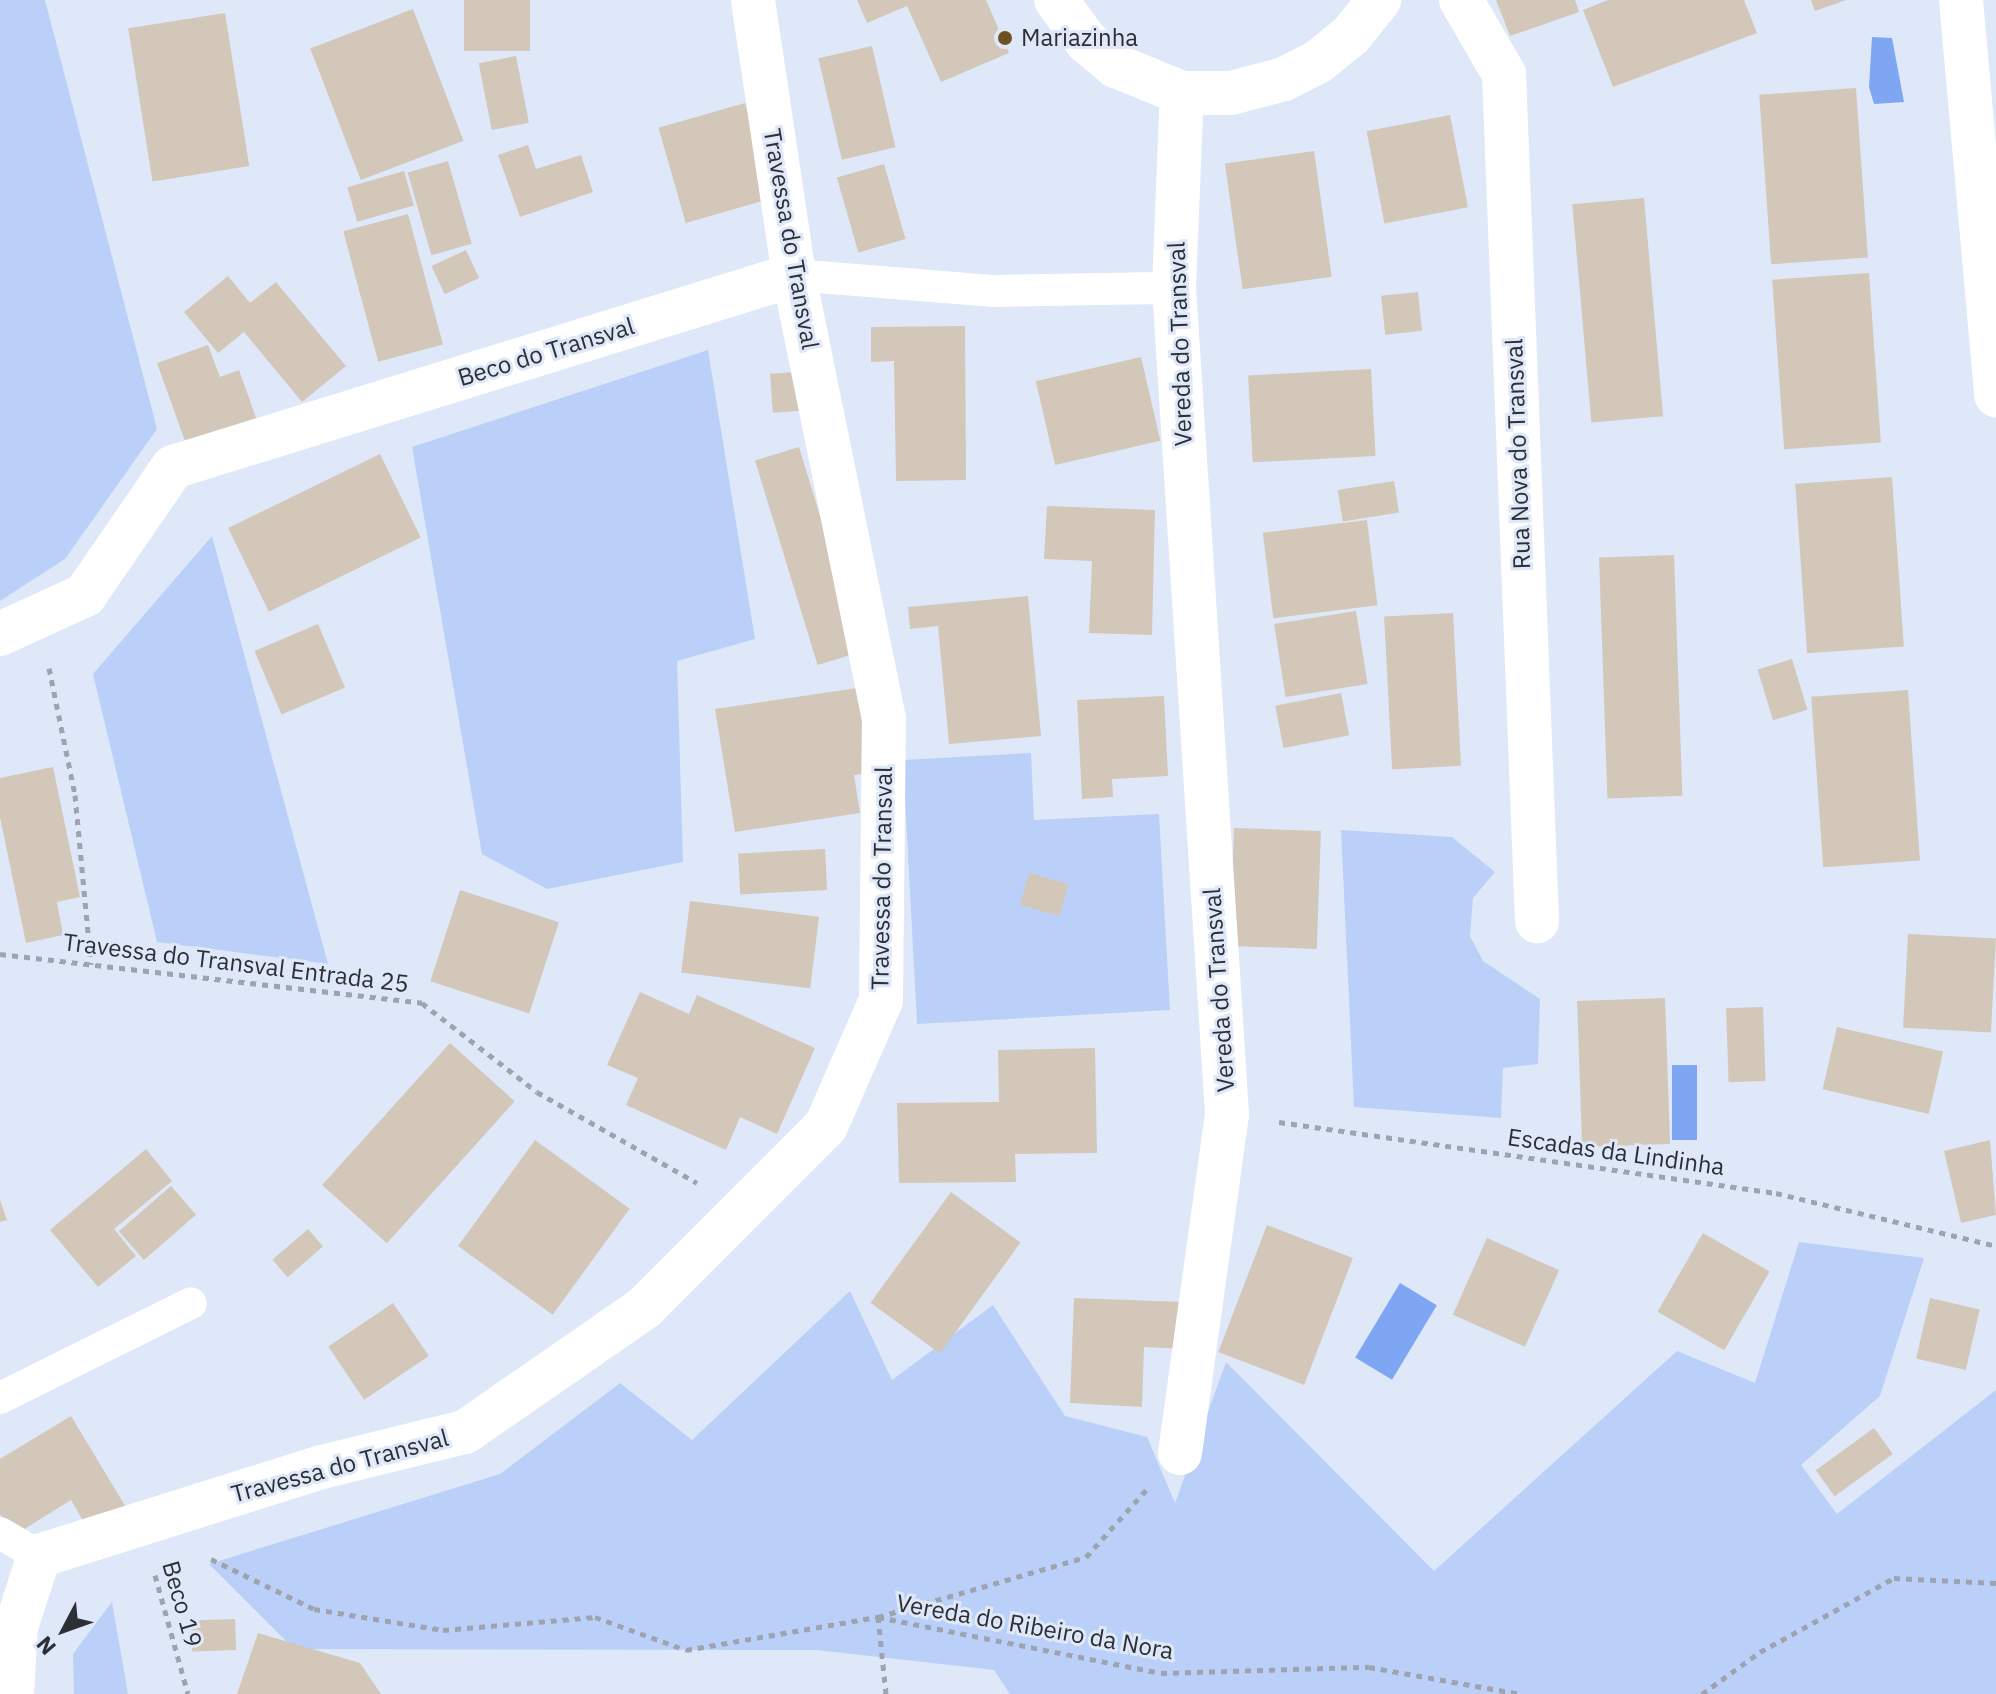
<!DOCTYPE html>
<html>
<head>
<meta charset="utf-8">
<style>
  body { margin:0 }
  #map { position:relative; width:1996px; height:1694px; overflow:hidden; background:#dfe8f8; font-family:"IBM Plex Sans",sans-serif }
  div>[style] { position:absolute }
  .green>* { inset:0; background:#bad0f9 }
  .water>* { inset:0; background:#7ea6f3; transform-origin:0 0 }
  .building>* { inset:0; background:#d3c7b9; transform-origin:0 0 }
  .path>* { height:5px; margin-top:-2.5px; transform-origin:0; background:repeating-linear-gradient(90deg,#9da4b0 0 6px,transparent 0 12px) }
  .service>* { height:32px; margin:-16px; padding:0 16px; transform-origin:16px; border-radius:16px; background:#fff }
  .minor>* { height:44px; margin:-22px; padding:0 22px; transform-origin:22px; border-radius:22px; background:#fff }
  .secondary>* { height:44px; margin:-22px; padding:0 22px; transform-origin:22px; border-radius:22px; background:#fff }
  .dots>* { width:22px; height:22px; translate:-50% -50%; box-sizing:border-box; border:4px solid #dfe8f8; border-radius:50% }
  span { translate:-50% -50%; white-space:nowrap; text-align:center; line-height:1.15; -webkit-text-stroke:6px #dfe8f8; paint-order:stroke }
  .poi-label { font-size:24px; color:#2c2f35 }
  .left { translate:0 -50%; text-align:left }
  .street-label { font-size:24px; color:#2c2f35 }
  .north { position:absolute; left:24px; top:1590px; width:80px; height:80px; -webkit-text-stroke:6px #dfe8f8; paint-order:stroke; rotate:229deg; font-size:22px; font-weight:700; line-height:32px; text-align:center; color:#2c2f35 }
  .north::after { content:''; display:block; margin:auto; width:28px; height:36px; background:#2c2f35; clip-path:polygon(50% 0,100% 100%,50% 72%,0 100%) }
</style>
</head>
<body>
<div id="map">
  <div class="green">
    <div style="clip-path:polygon(0 0,45px 0,157px 429px,65px 559px,0 601px)"></div>
    <div style="clip-path:polygon(708px 350px,755px 639px,677px 661px,683px 862px,547px 889px,482px 854px,412px 447px)"></div>
    <div style="clip-path:polygon(212px 536px,328px 964px,157px 942px,93px 674px)"></div>
    <div style="clip-path:polygon(1031px 753px,1034px 820px,1159px 814px,1170px 1010px,917px 1024px,903px 760px)"></div>
    <div style="clip-path:polygon(1341px 830px,1452px 837px,1495px 872px,1473px 898px,1470px 936px,1483px 961px,1540px 999px,1538px 1064px,1503px 1068px,1501px 1118px,1354px 1107px)"></div>
    <div style="clip-path:polygon(1799px 1242px,1924px 1258px,1880px 1396px,1801px 1465px,1837px 1514px,1996px 1390px,1996px 1694px,1010px 1694px,994px 1670px,817px 1650px,294px 1649px,209px 1564px,500px 1474px,620px 1383px,692px 1440px,850px 1291px,892px 1380px,993px 1305px,1065px 1416px,1147px 1437px,1175px 1503px,1226px 1362px,1434px 1571px,1677px 1351px,1755px 1383px)"></div>
    <div style="clip-path:polygon(112px 1602px,128px 1694px,74px 1694px,73px 1654px)"></div>
  </div>
  <div class="water">
    <div style="clip-path:polygon(1872px 37px,1892px 38px,1904px 102px,1874px 104px,1869px 87px)"></div>
    <div style="left:1672px;top:1065px;width:25px;height:75px"></div>
    <div style="left:1400px;top:1283px;width:43px;height:87px;rotate:31deg"></div>
  </div>
  <div class="building">
    <div style="left:464px;top:0;width:66px;height:51px"></div>
    <div style="clip-path:polygon(857px 0,986px 0,1009px 53px,941px 82px,907px 6px,867px 23px)"></div>
    <div style="clip-path:polygon(1496px 0,1575px 0,1579px 12px,1510px 36px)"></div>
    <div style="clip-path:polygon(1608px 0,1744px 0,1757px 33px,1613px 87px,1583px 10px)"></div>
    <div style="clip-path:polygon(1811px 0,1846px 0,1815px 11px)"></div>
    <div style="left:413px;top:9px;width:141px;height:110px;rotate:69deg"></div>
    <div style="left:225px;top:13px;width:155px;height:98px;rotate:81deg"></div>
    <div style="left:872px;top:46px;width:104px;height:55px;rotate:77deg"></div>
    <div style="left:516px;top:56px;width:68px;height:38px;rotate:79deg"></div>
    <div style="left:1856px;top:88px;width:170px;height:97px;rotate:86deg"></div>
    <div style="left:745px;top:103px;width:99px;height:90px;rotate:74deg"></div>
    <div style="left:1450px;top:115px;width:94px;height:85px;rotate:79deg"></div>
    <div style="clip-path:polygon(528px 145px,536px 169px,581px 155px,593px 192px,520px 217px,498px 155px)"></div>
    <div style="left:1314px;top:151px;width:127px;height:90px;rotate:82deg"></div>
    <div style="left:448px;top:161px;width:86px;height:42px;rotate:74deg"></div>
    <div style="left:884px;top:164px;width:78px;height:49px;rotate:74deg"></div>
    <div style="left:404px;top:171px;width:36px;height:59px;rotate:74deg"></div>
    <div style="left:1644px;top:198px;width:219px;height:72px;rotate:85deg"></div>
    <div style="left:408px;top:214px;width:135px;height:67px;rotate:75deg"></div>
    <div style="left:466px;top:250px;width:31px;height:38px;rotate:65deg"></div>
    <div style="left:1869px;top:273px;width:170px;height:97px;rotate:86deg"></div>
    <div style="clip-path:polygon(228px 276px,250px 303px,276px 282px,346px 366px,302px 402px,244px 332px,218px 353px,184px 312px)"></div>
    <div style="left:1418px;top:292px;width:39px;height:37px;rotate:84deg"></div>
    <div style="clip-path:polygon(965px 326px,966px 480px,896px 481px,894px 361px,871px 362px,871px 327px)"></div>
    <div style="clip-path:polygon(208px 345px,220px 377px,239px 370px,260px 429px,190px 455px,157px 363px)"></div>
    <div style="left:1141px;top:357px;width:86px;height:108px;rotate:77deg"></div>
    <div style="left:1371px;top:369px;width:87px;height:123px;rotate:87deg"></div>
    <div style="left:809px;top:371px;width:39px;height:39px;rotate:86deg"></div>
    <div style="left:799px;top:447px;width:214px;height:46px;rotate:73deg"></div>
    <div style="left:380px;top:454px;width:93px;height:169px;rotate:64deg"></div>
    <div style="left:1892px;top:477px;width:170px;height:97px;rotate:86deg"></div>
    <div style="left:1394px;top:481px;width:32px;height:57px;rotate:81deg"></div>
    <div style="clip-path:polygon(1047px 506px,1155px 510px,1152px 635px,1089px 633px,1092px 561px,1044px 559px)"></div>
    <div style="left:1367px;top:520px;width:86px;height:105px;rotate:83deg"></div>
    <div style="left:1674px;top:555px;width:241px;height:75px;rotate:88deg"></div>
    <div style="clip-path:polygon(1028px 596px,1041px 736px,949px 744px,938px 626px,910px 629px,908px 607px)"></div>
    <div style="left:1356px;top:611px;width:74px;height:83px;rotate:81deg"></div>
    <div style="left:1453px;top:613px;width:153px;height:69px;rotate:87deg"></div>
    <div style="left:318px;top:624px;width:69px;height:69px;rotate:67deg"></div>
    <div style="left:1792px;top:659px;width:53px;height:36px;rotate:73deg"></div>
    <div style="clip-path:polygon(864px 687px,877px 772px,854px 775px,860px 813px,735px 832px,715px 709px)"></div>
    <div style="left:1908px;top:690px;width:171px;height:97px;rotate:86deg"></div>
    <div style="left:1341px;top:693px;width:43px;height:67px;rotate:79deg"></div>
    <div style="clip-path:polygon(1164px 696px,1168px 776px,1112px 779px,1113px 797px,1082px 799px,1077px 700px)"></div>
    <div style="clip-path:polygon(53px 767px,80px 897px,57px 902px,63px 935px,26px 943px,0 817px,0 778px)"></div>
    <div style="left:1234px;top:828px;width:87px;height:118px;rotate:2deg"></div>
    <div style="left:825px;top:849px;width:41px;height:87px;rotate:87deg"></div>
    <div style="left:1029px;top:873px;width:41px;height:33px;rotate:16deg"></div>
    <div style="left:460px;top:890px;width:104px;height:96px;rotate:18deg"></div>
    <div style="left:690px;top:901px;width:130px;height:72px;rotate:7deg"></div>
    <div style="left:1908px;top:934px;width:88px;height:94px;rotate:3deg"></div>
    <div style="clip-path:polygon(640px 992px,689px 1014px,697px 995px,815px 1048px,777px 1134px,740px 1117px,726px 1150px,626px 1105px,638px 1078px,607px 1065px)"></div>
    <div style="left:1665px;top:998px;width:146px;height:88px;rotate:88deg"></div>
    <div style="left:1763px;top:1007px;width:74px;height:37px;rotate:88deg"></div>
    <div style="left:1837px;top:1027px;width:109px;height:64px;rotate:13deg"></div>
    <div style="left:450px;top:1043px;width:87px;height:191px;rotate:42deg"></div>
    <div style="clip-path:polygon(1095px 1048px,1097px 1153px,1015px 1154px,1016px 1182px,899px 1183px,897px 1103px,999px 1102px,998px 1050px)"></div>
    <div style="left:535px;top:1140px;width:117px;height:131px;rotate:36deg"></div>
    <div style="clip-path:polygon(1990px 1140px,1996px 1215px,1961px 1223px,1944px 1151px)"></div>
    <div style="clip-path:polygon(146px 1149px,172px 1181px,114px 1229px,136px 1256px,98px 1287px,50px 1230px)"></div>
    <div style="left:171px;top:1186px;width:38px;height:69px;rotate:49deg"></div>
    <div style="left:951px;top:1192px;width:86px;height:137px;rotate:36deg"></div>
    <div style="clip-path:polygon(0 1200px,7px 1220px,0 1222px)"></div>
    <div style="left:1267px;top:1225px;width:92px;height:136px;rotate:21deg"></div>
    <div style="left:308px;top:1229px;width:23px;height:47px;rotate:49deg"></div>
    <div style="left:1703px;top:1233px;width:77px;height:91px;rotate:30deg"></div>
    <div style="left:1487px;top:1238px;width:79px;height:84px;rotate:24deg"></div>
    <div style="clip-path:polygon(1074px 1298px,1184px 1302px,1183px 1349px,1144px 1347px,1142px 1407px,1070px 1403px)"></div>
    <div style="left:1930px;top:1298px;width:51px;height:62px;rotate:13deg"></div>
    <div style="left:393px;top:1303px;width:64px;height:78px;rotate:56deg"></div>
    <div style="clip-path:polygon(71px 1416px,127px 1509px,89px 1531px,71px 1500px,13px 1536px,0 1514px,0 1459px)"></div>
    <div style="left:1874px;top:1428px;width:32px;height:72px;rotate:54deg"></div>
    <div style="left:235px;top:1619px;width:31px;height:44px;rotate:88deg"></div>
    <div style="clip-path:polygon(258px 1633px,360px 1663px,381px 1694px,237px 1694px)"></div>
  </div>
  <div class="path">
    <div style="left:49px;top:668px;width:130px;rotate:78.4deg"></div>
    <div style="left:75px;top:795px;width:170px;rotate:84.6deg"></div>
    <div style="left:0;top:954px;width:425px;rotate:6.6deg"></div>
    <div style="left:422px;top:1003px;width:145px;rotate:37.7deg"></div>
    <div style="left:537px;top:1092px;width:184px;rotate:29.6deg"></div>
    <div style="left:1279px;top:1122px;width:502px;rotate:8.13deg"></div>
    <div style="left:1776px;top:1193px;width:226px;rotate:13.5deg"></div>
    <div style="left:211px;top:1559px;width:114px;rotate:25.9deg"></div>
    <div style="left:314px;top:1609px;width:131px;rotate:9.2deg"></div>
    <div style="left:443px;top:1630px;width:153px;rotate:-4.9deg"></div>
    <div style="left:595px;top:1617px;width:97px;rotate:19.9deg"></div>
    <div style="left:686px;top:1650px;width:195px;rotate:-9.8deg"></div>
    <div style="left:878px;top:1617px;width:288px;rotate:11.2deg"></div>
    <div style="left:1161px;top:1673px;width:208px;rotate:-1.7deg"></div>
    <div style="left:1369px;top:1667px;width:153px;rotate:10.1deg"></div>
    <div style="left:155px;top:1575px;width:123px;rotate:74.5deg"></div>
    <div style="left:886px;top:1694px;width:77px;rotate:-95.9deg"></div>
    <div style="left:878px;top:1617px;width:216px;rotate:-16.1deg"></div>
    <div style="left:1086px;top:1557px;width:91px;rotate:-48.1deg"></div>
    <div style="left:1702px;top:1694px;width:72px;rotate:-35.9deg"></div>
    <div style="left:1760px;top:1652px;width:153px;rotate:-28.9deg"></div>
    <div style="left:1894px;top:1578px;width:102px;rotate:2.8deg"></div>
  </div>
  <div class="service">
    <div style="left:794px;top:275px;width:201px;rotate:4.6deg"></div>
    <div style="left:994px;top:291px;width:180px;rotate:-1deg"></div>
    <div style="left:0;top:1398px;width:213px;rotate:-26.4deg"></div>
    <div style="left:0;top:1533px;width:45px;rotate:30.5deg"></div>
  </div>
  <div class="minor">
    <div style="left:1461px;top:0;width:86px;rotate:59.8deg"></div>
    <div style="left:1504px;top:74px;width:848px;rotate:87.77deg"></div>
    <div style="left:1961px;top:0;width:397px;rotate:84.9deg"></div>
    <div style="left:0;top:634px;width:94px;rotate:-24.6deg"></div>
    <div style="left:85px;top:595px;width:155px;rotate:-55.5deg"></div>
    <div style="left:173px;top:467px;width:650px;rotate:-17.18deg"></div>
    <div style="left:1180px;top:1453px;width:342px;rotate:-82.1deg"></div>
    <div style="left:1227px;top:1114px;width:828px;rotate:-93.67deg"></div>
    <div style="left:1174px;top:288px;width:195px;rotate:-87.7deg"></div>
    <div style="left:12px;top:1694px;width:67px;rotate:-86.6deg"></div>
    <div style="left:16px;top:1627px;width:75px;rotate:-72.1deg"></div>
    <div style="left:39px;top:1556px;width:297px;rotate:-17.5deg"></div>
    <div style="left:322px;top:1467px;width:147px;rotate:-13.8deg"></div>
    <div style="left:465px;top:1432px;width:218px;rotate:-34.7deg"></div>
    <div style="left:644px;top:1308px;width:257px;rotate:-45deg"></div>
    <div style="left:826px;top:1126px;width:137px;rotate:-66.4deg"></div>
    <div style="left:881px;top:1000px;width:281px;rotate:-89.4deg"></div>
    <div style="left:884px;top:719px;width:453px;rotate:-101.5deg"></div>
    <div style="left:794px;top:275px;width:278px;rotate:-98.5deg"></div>
  </div>
  <div class="secondary">
    <div style="left:1056px;top:0;width:52px;rotate:53.6deg"></div>
    <div style="left:1087px;top:42px;width:38px;rotate:40deg"></div>
    <div style="left:1116px;top:66px;width:71px;rotate:22.2deg"></div>
    <div style="left:1182px;top:93px;width:49px"></div>
    <div style="left:1231px;top:93px;width:55px;rotate:-14.8deg"></div>
    <div style="left:1284px;top:79px;width:39px;rotate:-27deg"></div>
    <div style="left:1319px;top:61px;width:41px;rotate:-39.1deg"></div>
    <div style="left:1351px;top:35px;width:45px;rotate:-51.3deg"></div>
  </div>
  <div class="dots">
    <div style="left:1005px;top:38px;background:#6f5025"></div>
  </div>
  <div class="poi-label">
    <span class="left" style="left:1021px;top:38px">Mariazinha</span>
  </div>
  <div class="street-label">
    <span style="left:791px;top:239px;rotate:80deg">Travessa do Transval</span>
    <span style="left:1180px;top:344px;rotate:-92deg">Vereda do Transval</span>
    <span style="left:546px;top:352px;rotate:-17deg">Beco do Transval</span>
    <span style="left:1518px;top:454px;rotate:-92deg">Rua Nova do Transval</span>
    <span style="left:882px;top:878px;rotate:-89deg">Travessa do Transval</span>
    <span style="left:236px;top:963px;rotate:7deg">Travessa do Transval Entrada 25</span>
    <span style="left:1219px;top:990px;rotate:-94deg">Vereda do Transval</span>
    <span style="left:1616px;top:1152px;rotate:8deg">Escadas da Lindinha</span>
    <span style="left:340px;top:1466px;rotate:-15deg">Travessa do Transval</span>
    <span style="left:182px;top:1604px;rotate:74deg">Beco 19</span>
    <span style="left:1035px;top:1627px;rotate:10deg">Vereda do Ribeiro da Nora</span>
  </div>
  <div class="north">N</div>
</div>
</body>
</html>
